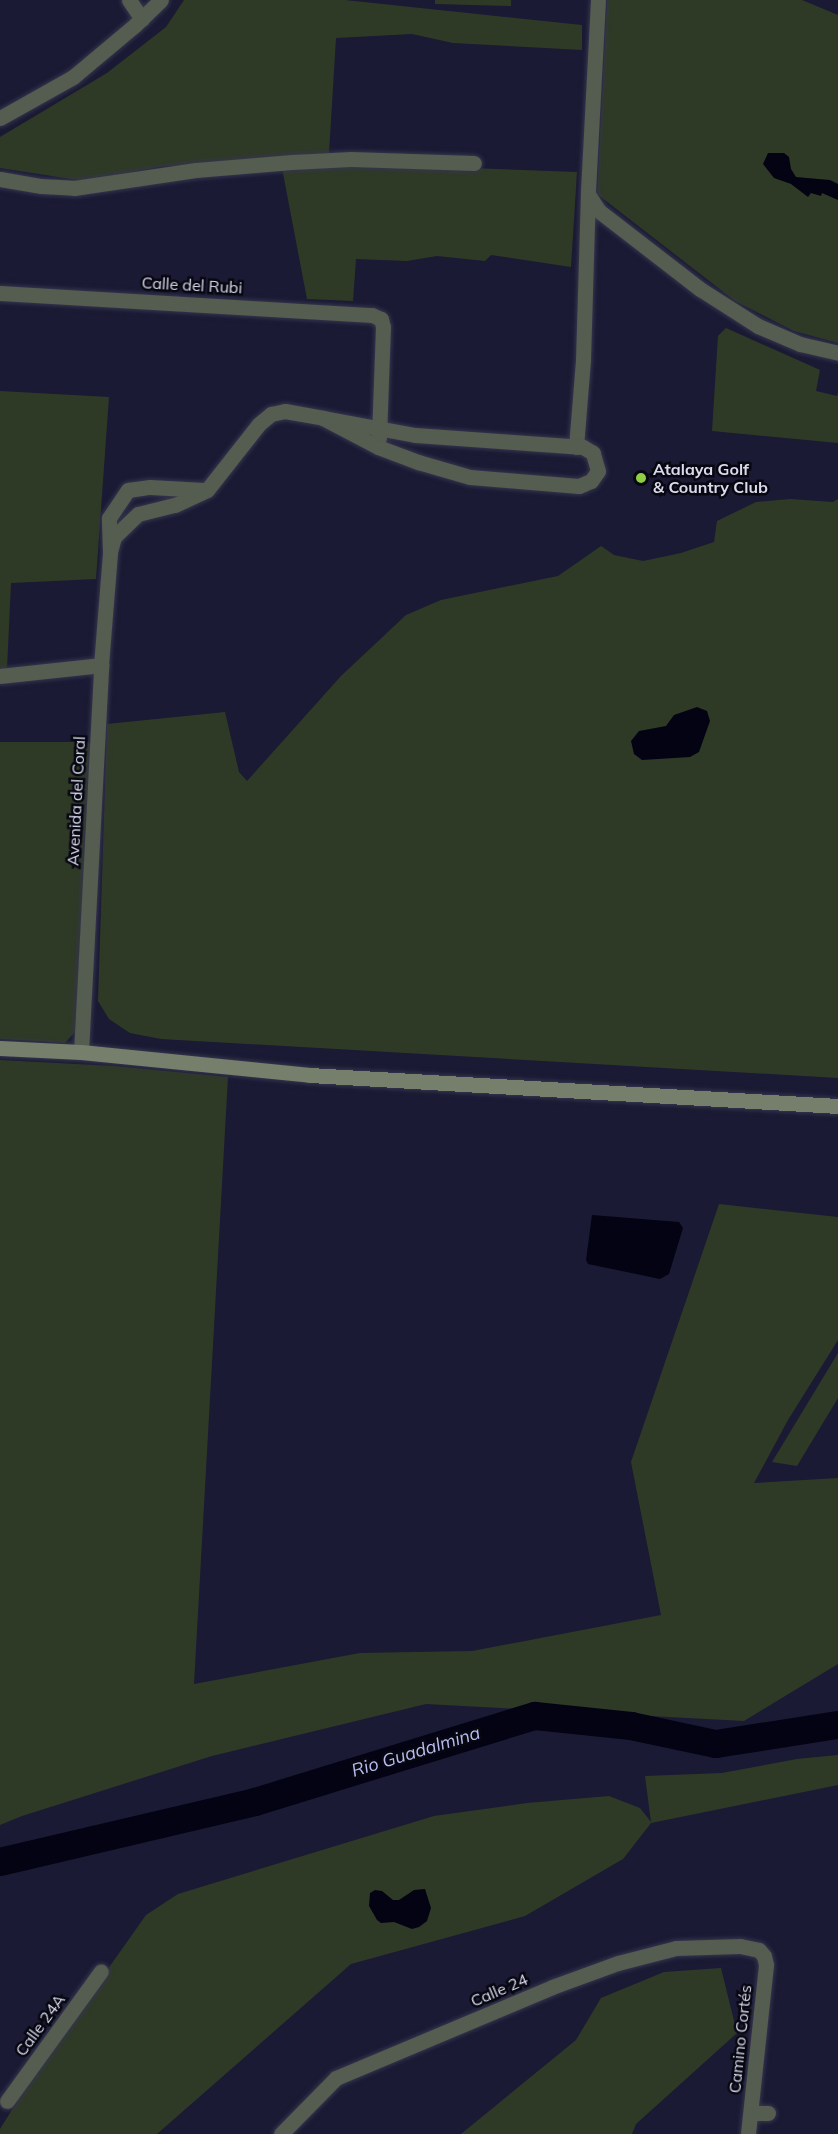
<!DOCTYPE html>
<html>
<head>
<meta charset="utf-8">
<style>
  body { margin:0 }
  #map { position:relative; width:838px; height:2134px; overflow:hidden; background:#1a1a34; font-family:Mulish,sans-serif }
  div>[style] { position:absolute }
  .green>* { inset:0; background:#2f3a26 }
  .water>* { inset:0; background:#040314 }
  .river>* { height:28px; margin:-14px; padding:0 14px; transform-origin:14px; border-radius:14px; background:#040314 }
  .roads { filter:drop-shadow(0 0 2px #35354e) drop-shadow(0 0 2px #35354e) }
  .street>* { height:15px; margin:-7.5px; padding:0 7.5px; transform-origin:7.5px; border-radius:7.5px; background:#555c50 }
  .secondary>* { height:15px; margin:-7.5px; padding:0 7.5px; transform-origin:7.5px; border-radius:7.5px; background:#757f6c }
  .dots>* { width:16px; height:16px; translate:-50% -50%; box-sizing:border-box; border:3px solid #070711; border-radius:50% }
  span { translate:-50% -50%; white-space:nowrap; text-align:center; line-height:1.15; -webkit-text-stroke:5px #070711; paint-order:stroke }
  .street-label { font-size:16px; color:#d9dbed }
  .poi-label { font-size:16px; color:#d9dbed; font-weight:700 }
  .left { translate:0 -50%; text-align:left }
  .water-label { font-size:18px; color:#b8bbef; font-style:italic }
</style>
</head>
<body>
<div id="map">
  <div class="green">
    <div style="clip-path:polygon(184px 0,345px 0,582px 25px,582px 50px,453px 43px,412px 34px,336px 38px,329px 153px,158px 167px,84px 181px,0 168px,0 137px,107px 73px,166px 27px)"></div>
    <div style="clip-path:polygon(435px 0,511px 0,511px 6px,435px 4px)"></div>
    <div style="clip-path:polygon(607px 0,802px 0,838px 15px,838px 343px,794px 331px,735px 301px,597px 194px)"></div>
    <div style="clip-path:polygon(366px 164px,577px 172px,571px 267px,491px 255px,485px 261px,437px 256px,407px 261px,356px 259px,353px 301px,307px 299px,282px 168px)"></div>
    <div style="clip-path:polygon(726px 328px,820px 370px,816px 391px,837px 396px,838px 393px,838px 443px,712px 431px,718px 336px)"></div>
    <div style="clip-path:polygon(0 391px,109px 397px,96px 579px,11px 583px,7px 669px,0 670px)"></div>
    <div style="clip-path:polygon(790px 499px,833px 502px,838px 499px,838px 1078px,161px 1039px,130px 1033px,109px 1019px,98px 1001px,107px 724px,225px 712px,239px 772px,247px 781px,341px 676px,406px 615px,441px 600px,558px 576px,601px 546px,614px 555px,643px 561px,681px 553px,714px 542px,717px 521px,756px 502px)"></div>
    <div style="clip-path:polygon(0 742px,88px 742px,91px 745px,75px 1032px,65px 1043px,0 1039px)"></div>
    <div style="clip-path:polygon(0 1060px,114px 1066px,228px 1077px,194px 1684px,360px 1653px,472px 1651px,661px 1615px,631px 1462px,719px 1204px,838px 1217px,838px 1340px,788px 1420px,754px 1483px,838px 1478px,838px 1664px,744px 1721px,426px 1704px,212px 1756px,22px 1816px,0 1825px)"></div>
    <div style="clip-path:polygon(838px 1353px,838px 1398px,797px 1466px,772px 1462px)"></div>
    <div style="clip-path:polygon(838px 1755px,838px 1785px,651px 1823px,623px 1859px,525px 1916px,351px 1964px,157px 2134px,0 2134px,0 2129px,40px 2065px,146px 1915px,178px 1894px,434px 1816px,527px 1803px,609px 1796px,640px 1808px,651px 1822px,645px 1776px,722px 1773px,797px 1759px)"></div>
    <div style="clip-path:polygon(721px 1968px,737px 2033px,636px 2124px,632px 2134px,461px 2134px,576px 2040px,601px 1998px,664px 1972px)"></div>
  </div>
  <div class="water">
    <div style="clip-path:polygon(768px 153px,784px 153px,789px 157px,791px 169px,796px 177px,830px 180px,838px 184px,838px 200px,822px 193px,821px 196px,811px 193px,808px 197px,791px 184px,774px 178px,763px 164px)"></div>
    <div style="clip-path:polygon(697px 707px,707px 711px,710px 721px,699px 752px,690px 757px,642px 760px,634px 754px,631px 741px,639px 731px,666px 726px,674px 715px)"></div>
    <div style="clip-path:polygon(592px 1215px,679px 1222px,683px 1228px,669px 1274px,660px 1279px,588px 1264px,586px 1260px)"></div>
    <div style="clip-path:polygon(425px 1889px,431px 1908px,427px 1921px,419px 1927px,412px 1929px,394px 1922px,381px 1923px,377px 1920px,369px 1906px,370px 1893px,375px 1890px,382px 1891px,393px 1900px,399px 1900px,414px 1890px)"></div>
  </div>
  <div class="river">
    <div style="left:0;top:1862px;width:262px;rotate:-13.2deg"></div>
    <div style="left:255px;top:1802px;width:293px;rotate:-17.1deg"></div>
    <div style="left:535px;top:1716px;width:97px;rotate:5.9deg"></div>
    <div style="left:631px;top:1726px;width:87px;rotate:12deg"></div>
    <div style="left:716px;top:1744px;width:123px;rotate:-8.9deg"></div>
  </div>
  <div class="roads">
    <div class="street">
      <div style="left:129px;top:0;width:23px;rotate:56deg"></div>
      <div style="left:598px;top:0;width:194px;rotate:93deg"></div>
      <div style="left:588px;top:194px;width:20px;rotate:57deg"></div>
      <div style="left:599px;top:211px;width:128px;rotate:37.7deg"></div>
      <div style="left:700px;top:289px;width:69px;rotate:32.5deg"></div>
      <div style="left:758px;top:326px;width:46px;rotate:23.2deg"></div>
      <div style="left:800px;top:344px;width:39px;rotate:13deg"></div>
      <div style="left:0;top:118px;width:84px;rotate:-29.3deg"></div>
      <div style="left:73px;top:77px;width:81px;rotate:-40deg"></div>
      <div style="left:135px;top:25px;width:36px;rotate:-44deg"></div>
      <div style="left:0;top:179px;width:42px;rotate:9.7deg"></div>
      <div style="left:41px;top:186px;width:33px;rotate:3deg"></div>
      <div style="left:74px;top:188px;width:123px;rotate:-8.4deg"></div>
      <div style="left:196px;top:170px;width:96px;rotate:-4.8deg"></div>
      <div style="left:292px;top:162px;width:59px;rotate:-2.9deg"></div>
      <div style="left:351px;top:159px;width:123px;rotate:1.9deg"></div>
      <div style="left:0;top:293px;width:373px;rotate:3.4deg"></div>
      <div style="left:372px;top:315px;width:10px;rotate:24deg"></div>
      <div style="left:381px;top:319px;width:8px;rotate:76deg"></div>
      <div style="left:383px;top:327px;width:111px;rotate:92.1deg"></div>
      <div style="left:576px;top:447px;width:87px;rotate:-85.4deg"></div>
      <div style="left:583px;top:360px;width:166px;rotate:-88.3deg"></div>
      <div style="left:110px;top:552px;width:16px;rotate:-75deg"></div>
      <div style="left:114px;top:537px;width:33px;rotate:-44deg"></div>
      <div style="left:138px;top:514px;width:38px;rotate:-14deg"></div>
      <div style="left:175px;top:505px;width:35px;rotate:-25deg"></div>
      <div style="left:207px;top:490px;width:84px;rotate:-51.8deg"></div>
      <div style="left:259px;top:424px;width:16px;rotate:-40deg"></div>
      <div style="left:271px;top:414px;width:14px;rotate:-12deg"></div>
      <div style="left:285px;top:411px;width:39px;rotate:10deg"></div>
      <div style="left:323px;top:418px;width:62px;rotate:27.8deg"></div>
      <div style="left:378px;top:447px;width:43px;rotate:20.6deg"></div>
      <div style="left:418px;top:462px;width:54px;rotate:16.1deg"></div>
      <div style="left:470px;top:477px;width:109px;rotate:4.7deg"></div>
      <div style="left:579px;top:486px;width:13px;rotate:-23deg"></div>
      <div style="left:591px;top:481px;width:12px;rotate:-55deg"></div>
      <div style="left:598px;top:471px;width:19px;rotate:-106deg"></div>
      <div style="left:593px;top:453px;width:12px;rotate:-149deg"></div>
      <div style="left:583px;top:447px;width:168px;rotate:-175.9deg"></div>
      <div style="left:415px;top:435px;width:94px;rotate:-169.5deg"></div>
      <div style="left:0;top:676px;width:102px;rotate:-6.2deg"></div>
      <div style="left:81px;top:1052px;width:388px;rotate:-87deg"></div>
      <div style="left:101px;top:665px;width:113px;rotate:-85.4deg"></div>
      <div style="left:110px;top:552px;width:34px;rotate:-92deg"></div>
      <div style="left:109px;top:518px;width:34px;rotate:-56deg"></div>
      <div style="left:128px;top:490px;width:22px;rotate:-8deg"></div>
      <div style="left:150px;top:487px;width:54px;rotate:3.2deg"></div>
      <div style="left:7px;top:2101px;width:160px;rotate:-54.1deg"></div>
      <div style="left:751px;top:2113px;width:17px"></div>
      <div style="left:281px;top:2134px;width:78px;rotate:-45.5deg"></div>
      <div style="left:336px;top:2078px;width:234px;rotate:-22.8deg"></div>
      <div style="left:552px;top:1987px;width:70px;rotate:-20deg"></div>
      <div style="left:618px;top:1963px;width:60px;rotate:-14.5deg"></div>
      <div style="left:676px;top:1948px;width:64px;rotate:-1.8deg"></div>
      <div style="left:740px;top:1946px;width:19px;rotate:12deg"></div>
      <div style="left:759px;top:1950px;width:8px;rotate:50deg"></div>
      <div style="left:764px;top:1956px;width:9px;rotate:77deg"></div>
      <div style="left:766px;top:1965px;width:170px;rotate:96.1deg"></div>
    </div>
    <div class="secondary">
      <div style="left:0;top:1048px;width:81px;rotate:2.8deg"></div>
      <div style="left:81px;top:1052px;width:230px;rotate:5.7deg"></div>
      <div style="left:310px;top:1075px;width:529px;rotate:3.36deg"></div>
    </div>
  </div>
  <div class="dots">
    <div style="left:641px;top:478px;background:#8ece43"></div>
  </div>
  <div class="street-label">
    <span style="left:192px;top:285px;rotate:3deg">Calle del Rubi</span>
    <span style="left:76px;top:801px;rotate:-87deg">Avenida del Coral</span>
    <span style="left:499px;top:1990px;rotate:-23deg">Calle 24</span>
    <span style="left:40px;top:2025px;rotate:-54deg">Calle 24A</span>
    <span style="left:740px;top:2039px;rotate:-84deg">Camino Cortés</span>
  </div>
  <div class="poi-label">
    <span class="left" style="left:653px;top:478px">Atalaya Golf<br>&amp; Country Club</span>
  </div>
  <div class="water-label">
    <span style="left:416px;top:1752px;rotate:-17deg">Rio Guadalmina</span>
  </div>
</div>
</body>
</html>
